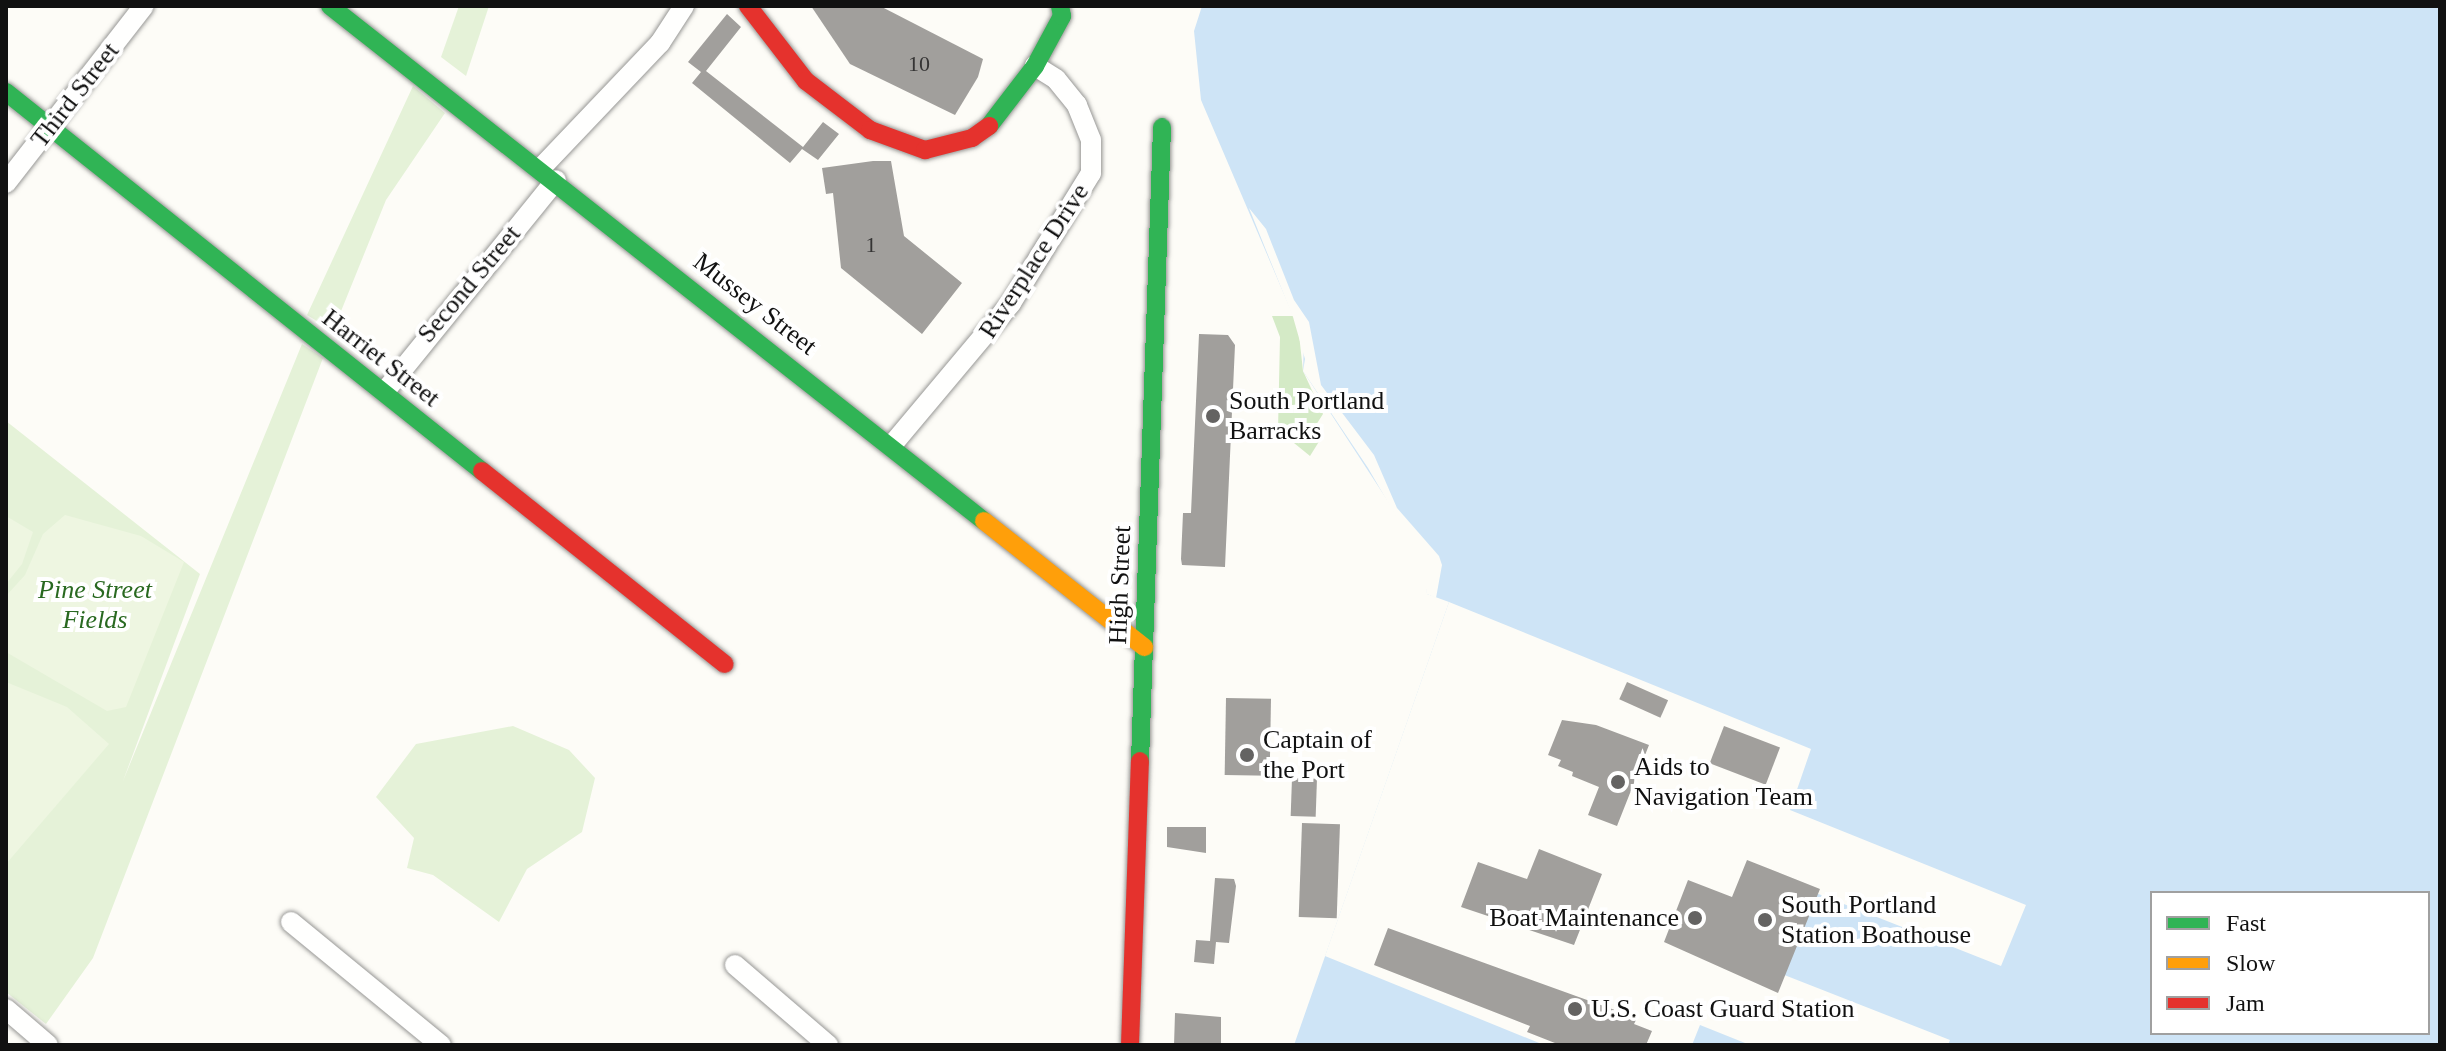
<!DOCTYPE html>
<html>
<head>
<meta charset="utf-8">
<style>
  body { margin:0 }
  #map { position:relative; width:2446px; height:1051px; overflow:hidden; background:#fdfcf7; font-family:Georgia,serif }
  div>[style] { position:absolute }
  .green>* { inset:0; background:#e5f2d8 }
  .forest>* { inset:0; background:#d4eac6 }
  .pitch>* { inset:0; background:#eef6e1 }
  .water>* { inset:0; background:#cee4f6 }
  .pier>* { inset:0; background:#fdfcf7 }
  .building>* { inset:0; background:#a19f9c; transform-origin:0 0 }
  .roads { filter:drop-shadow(0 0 2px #979795) drop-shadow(0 0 2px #979795) }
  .street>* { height:20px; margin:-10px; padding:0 10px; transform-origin:10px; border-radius:10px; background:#fffffe }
  .fast>* { height:18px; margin:-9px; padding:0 9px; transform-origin:9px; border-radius:9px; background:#30b455 }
  .slow>* { height:18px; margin:-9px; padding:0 9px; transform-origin:9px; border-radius:9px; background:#ff9f0a }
  .jam>* { height:18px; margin:-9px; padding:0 9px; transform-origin:9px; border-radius:9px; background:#e5322d }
  .dots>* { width:22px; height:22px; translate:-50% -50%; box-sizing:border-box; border:4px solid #fff; border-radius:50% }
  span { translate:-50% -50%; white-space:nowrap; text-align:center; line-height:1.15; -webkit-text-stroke:8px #fff; paint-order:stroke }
  .number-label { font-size:22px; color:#353434 }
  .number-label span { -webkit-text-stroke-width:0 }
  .street-label { font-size:26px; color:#111 }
  .poi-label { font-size:26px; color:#111 }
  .left { translate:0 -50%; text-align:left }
  .right { translate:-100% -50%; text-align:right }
  .park-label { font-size:26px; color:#296920; font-style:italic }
  .frame { position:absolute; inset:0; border:8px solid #111; pointer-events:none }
  .legend { position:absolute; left:2150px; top:891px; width:280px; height:144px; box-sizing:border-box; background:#fff; border:2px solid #a0a0a0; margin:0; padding:10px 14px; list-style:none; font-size:24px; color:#111 }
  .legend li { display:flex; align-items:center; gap:16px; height:40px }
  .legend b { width:40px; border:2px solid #a0a0a0 }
</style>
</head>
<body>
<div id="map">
  <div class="green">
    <div style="clip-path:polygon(459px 6px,489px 6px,466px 76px,441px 57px)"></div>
    <div style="clip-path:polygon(413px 86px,445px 113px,386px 200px,333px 331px,307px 315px)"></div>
    <div style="clip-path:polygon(302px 344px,323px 358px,93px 958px,46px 1024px,6px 992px,6px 421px,200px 574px,123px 781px)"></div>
    <div style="clip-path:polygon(513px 726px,569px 750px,595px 778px,582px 832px,527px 869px,499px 922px,433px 875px,407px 868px,414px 838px,376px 797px,416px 744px)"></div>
  </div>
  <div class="forest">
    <div style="clip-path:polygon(1272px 316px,1297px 316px,1303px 371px,1323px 414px,1316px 425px,1320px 440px,1310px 456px,1278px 430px,1280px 337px)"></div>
  </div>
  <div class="pitch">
    <div style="clip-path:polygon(65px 515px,141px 536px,184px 562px,126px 707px,107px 711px,6px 652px,6px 596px,25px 575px,43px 534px)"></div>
    <div style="clip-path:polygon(6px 516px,33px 532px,22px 564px,6px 584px)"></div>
    <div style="clip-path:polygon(6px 682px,67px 707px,109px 744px,6px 864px)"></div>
  </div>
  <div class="water">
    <div style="clip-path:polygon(evenodd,1202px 6px,2440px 6px,2440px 1045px,1294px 1045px,1449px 602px,1427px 594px,1425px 558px,1303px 371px,1304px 341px,1201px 100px,1194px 31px,1202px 6px,2152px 893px,2428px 893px,2428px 1033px,2152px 1033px,2152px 893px)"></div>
  </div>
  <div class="pier">
    <div style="clip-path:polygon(1249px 208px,1266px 229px,1294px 300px,1309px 322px,1321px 385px,1374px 455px,1397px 508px,1439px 556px,1442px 565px,1436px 598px,1427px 594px,1421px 559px,1368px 468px,1303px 371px,1305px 359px,1293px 317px)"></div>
    <div style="clip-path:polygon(1449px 602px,1811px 749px,1790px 810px,2026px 905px,2001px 966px,1753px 868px,1721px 950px,1950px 1040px,1948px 1045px,1750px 1045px,1700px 1025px,1692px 1045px,1544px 1045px,1325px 956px)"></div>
  </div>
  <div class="building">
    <div style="clip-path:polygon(811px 6px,880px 6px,983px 59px,978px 77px,955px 115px,850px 64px)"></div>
    <div style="clip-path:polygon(727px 14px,741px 27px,706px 71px,803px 147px,823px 122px,839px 134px,818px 160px,802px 149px,790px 163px,692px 83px,701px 72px,688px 62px)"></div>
    <div style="clip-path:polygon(873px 161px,891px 161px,904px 236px,962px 283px,922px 334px,841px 268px,833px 193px,826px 194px,822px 168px)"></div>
    <div style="clip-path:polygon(1199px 334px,1228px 335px,1235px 345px,1225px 567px,1182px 565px,1181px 559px,1183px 513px,1191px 513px)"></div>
    <div style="left:1627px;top:682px;width:45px;height:19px;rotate:24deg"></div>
    <div style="left:1226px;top:698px;width:45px;height:77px;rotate:1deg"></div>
    <div style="clip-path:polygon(1562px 720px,1596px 725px,1649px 745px,1617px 826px,1588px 815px,1599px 787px,1572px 776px,1573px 772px,1558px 766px,1561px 760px,1548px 755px)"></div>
    <div style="left:1724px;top:726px;width:60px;height:40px;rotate:21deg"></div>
    <div style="left:1292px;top:778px;width:25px;height:38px;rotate:2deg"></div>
    <div style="left:1302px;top:823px;width:38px;height:94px;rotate:2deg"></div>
    <div style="clip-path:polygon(1167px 827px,1206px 827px,1206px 853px,1167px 847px)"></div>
    <div style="clip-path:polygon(1539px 849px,1602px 874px,1574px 945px,1461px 907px,1478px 862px,1527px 879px)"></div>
    <div style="clip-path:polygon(1747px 860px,1820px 889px,1778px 993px,1664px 942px,1688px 880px,1732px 897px)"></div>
    <div style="clip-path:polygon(1215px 878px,1234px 879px,1236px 886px,1229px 943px,1216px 942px,1214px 964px,1194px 962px,1196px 940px,1210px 941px)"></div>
    <div style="clip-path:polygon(1388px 928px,1637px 1018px,1634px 1024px,1652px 1031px,1646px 1045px,1560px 1045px,1527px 1032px,1530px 1026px,1374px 965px)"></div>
    <div style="clip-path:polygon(1175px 1013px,1221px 1017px,1221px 1045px,1174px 1045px)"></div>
  </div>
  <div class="roads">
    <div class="street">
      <div style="left:541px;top:168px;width:173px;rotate:-46.4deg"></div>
      <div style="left:660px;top:43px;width:44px;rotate:-57deg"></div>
      <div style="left:6px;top:183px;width:224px;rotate:-52.1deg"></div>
      <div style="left:386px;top:390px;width:270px;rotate:-51deg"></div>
      <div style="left:892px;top:445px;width:185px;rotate:-50deg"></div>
      <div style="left:1011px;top:303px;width:153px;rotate:-58.4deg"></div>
      <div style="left:1091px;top:173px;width:33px;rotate:-90deg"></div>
      <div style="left:1091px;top:140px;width:38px;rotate:-112deg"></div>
      <div style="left:1077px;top:105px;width:33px;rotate:-129deg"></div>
      <div style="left:1056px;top:79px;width:25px;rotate:-148deg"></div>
      <div style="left:291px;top:922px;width:194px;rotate:39.4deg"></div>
      <div style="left:735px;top:965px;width:123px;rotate:40.7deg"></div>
      <div style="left:6px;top:1009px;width:55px;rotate:40.6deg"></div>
    </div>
    <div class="fast">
      <div style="left:330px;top:6px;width:832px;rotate:38.22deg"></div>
      <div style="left:6px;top:92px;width:608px;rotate:38.53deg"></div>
      <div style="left:989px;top:126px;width:76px;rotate:-52.5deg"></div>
      <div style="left:1035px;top:66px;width:57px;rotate:-61.6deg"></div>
      <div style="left:1062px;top:16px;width:10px;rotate:-101deg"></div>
      <div style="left:1140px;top:761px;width:634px;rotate:-88.01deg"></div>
    </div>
    <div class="slow">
      <div style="left:984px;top:521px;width:204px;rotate:38.2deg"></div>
    </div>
    <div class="jam">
      <div style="left:748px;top:6px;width:95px;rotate:52.3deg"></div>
      <div style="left:806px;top:81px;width:81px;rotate:37.4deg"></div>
      <div style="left:870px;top:130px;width:59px;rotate:20deg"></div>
      <div style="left:925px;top:150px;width:49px;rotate:-14.3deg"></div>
      <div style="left:972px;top:138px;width:21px;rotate:-35deg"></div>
      <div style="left:482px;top:471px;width:310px;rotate:38.5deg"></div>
      <div style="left:1130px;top:1045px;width:284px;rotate:-88deg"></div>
    </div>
  </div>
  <div class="dots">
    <div style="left:1213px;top:416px;background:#646362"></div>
    <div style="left:1247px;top:755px;background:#646362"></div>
    <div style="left:1618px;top:782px;background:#646362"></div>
    <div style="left:1695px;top:918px;background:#646362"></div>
    <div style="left:1765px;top:920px;background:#646362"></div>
    <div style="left:1575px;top:1009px;background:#646362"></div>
  </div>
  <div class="number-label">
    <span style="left:919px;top:64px">10</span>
    <span style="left:871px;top:245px">1</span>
  </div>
  <div class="street-label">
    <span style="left:75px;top:95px;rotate:-52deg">Third Street</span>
    <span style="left:1034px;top:261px;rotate:-57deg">Riverplace Drive</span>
    <span style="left:469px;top:284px;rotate:-50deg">Second Street</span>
    <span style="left:755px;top:304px;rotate:38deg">Mussey Street</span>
    <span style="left:381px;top:358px;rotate:38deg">Harriet Street</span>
    <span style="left:1120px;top:585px;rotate:-88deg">High Street</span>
  </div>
  <div class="poi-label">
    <span class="left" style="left:1229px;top:416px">South Portland<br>Barracks</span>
    <span class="left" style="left:1263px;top:755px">Captain of<br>the Port</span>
    <span class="left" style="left:1634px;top:782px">Aids to<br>Navigation Team</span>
    <span class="left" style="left:1781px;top:920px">South Portland<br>Station Boathouse</span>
    <span class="right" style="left:1679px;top:918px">Boat Maintenance</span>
    <span class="left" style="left:1591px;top:1009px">U.S. Coast Guard Station</span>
  </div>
  <div class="park-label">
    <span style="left:95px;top:605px">Pine Street<br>Fields</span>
  </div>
  <div class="frame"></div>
  <ul class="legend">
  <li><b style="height:10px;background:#30b455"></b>Fast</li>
  <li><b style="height:10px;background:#ff9f0a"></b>Slow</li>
  <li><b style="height:10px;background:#e5322d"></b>Jam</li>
  </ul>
</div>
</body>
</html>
